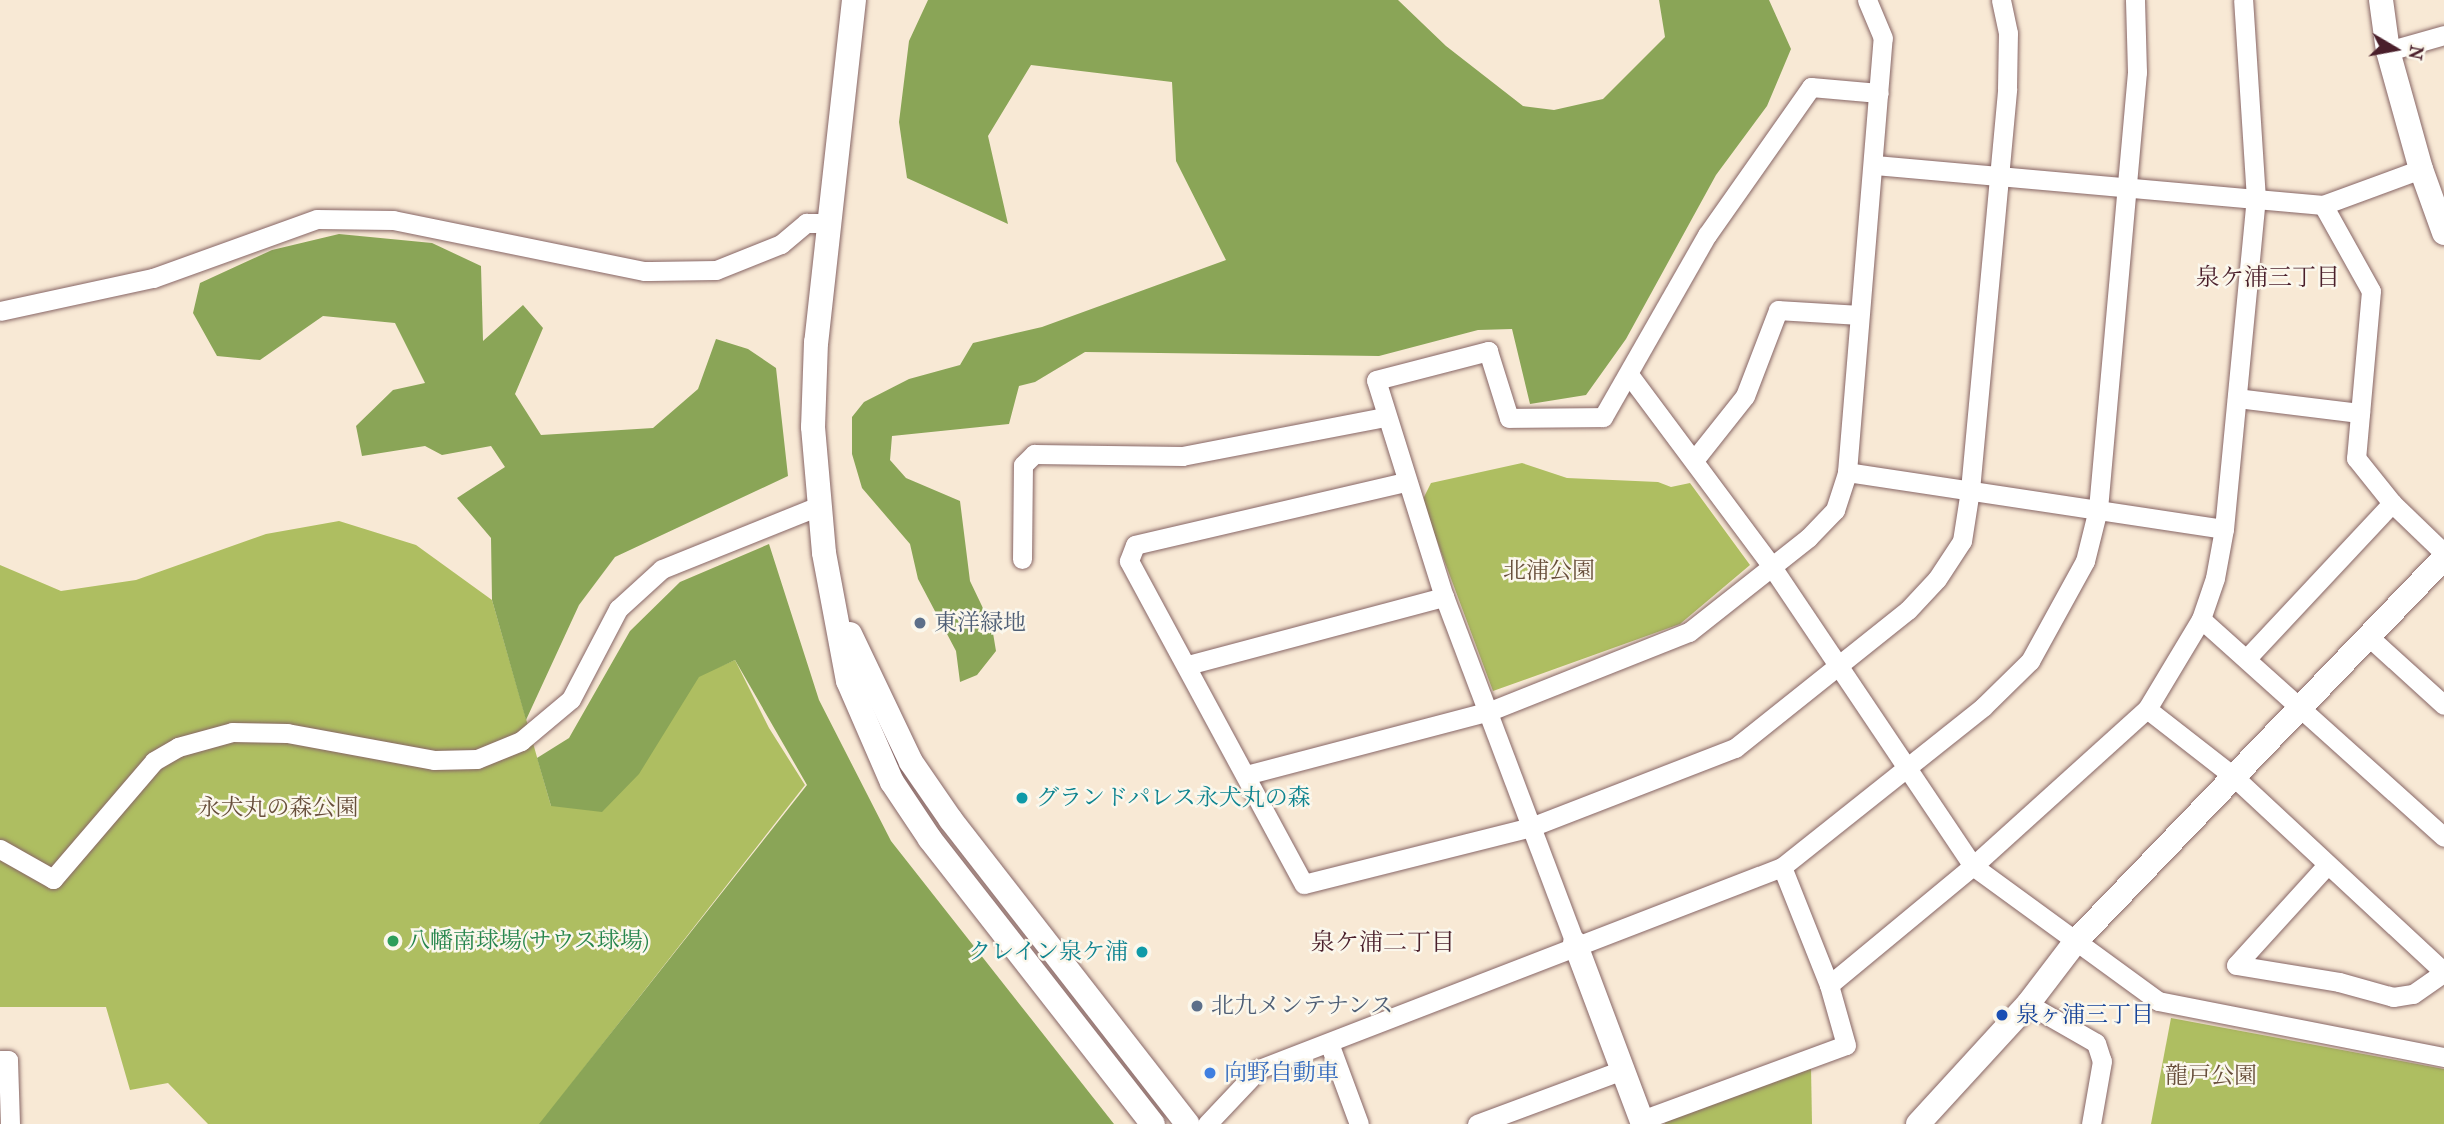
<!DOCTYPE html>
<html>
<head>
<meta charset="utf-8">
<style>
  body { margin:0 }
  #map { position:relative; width:2444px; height:1124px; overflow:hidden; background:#f8e9d5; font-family:"IM FELL French Canon","Noto Serif JP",serif }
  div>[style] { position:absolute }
  .green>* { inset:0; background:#aebe61 }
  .forest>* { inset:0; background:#8aa557 }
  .roads { filter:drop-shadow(0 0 2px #876666) drop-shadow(0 0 2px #876666) }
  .minor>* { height:19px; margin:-9.5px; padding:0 9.5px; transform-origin:9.5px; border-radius:9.5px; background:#fff }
  .tertiary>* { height:24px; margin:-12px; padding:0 12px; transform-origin:12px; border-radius:12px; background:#fff }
  .dots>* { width:19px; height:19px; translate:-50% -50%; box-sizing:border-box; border:4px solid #fbf7ec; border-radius:50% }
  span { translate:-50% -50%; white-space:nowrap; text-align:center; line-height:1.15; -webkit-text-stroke:5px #fbf7ec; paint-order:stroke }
  .park-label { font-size:23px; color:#684f3b }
  .service-label { font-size:23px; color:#4e5e75 }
  .left { translate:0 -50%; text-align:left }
  .culture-label { font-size:23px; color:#0d838f }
  .right { translate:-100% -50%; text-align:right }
  .leisure-label { font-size:23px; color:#27864d }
  .transit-label { font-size:23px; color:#164399 }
  .shop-label { font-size:23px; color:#366cbe }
  .neighbourhood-label { font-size:24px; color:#4a1f2b }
  .north { position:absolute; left:2360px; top:14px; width:70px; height:70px; -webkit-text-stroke:5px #fbf7ec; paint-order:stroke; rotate:100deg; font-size:19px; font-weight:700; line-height:28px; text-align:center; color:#4a1f2b }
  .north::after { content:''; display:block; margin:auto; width:24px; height:32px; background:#4a1f2b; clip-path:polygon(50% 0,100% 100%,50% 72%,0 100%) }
</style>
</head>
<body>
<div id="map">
  <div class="green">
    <div style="clip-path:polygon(1522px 463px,1567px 478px,1658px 482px,1671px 487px,1690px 483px,1750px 565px,1680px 624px,1493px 691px,1422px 501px,1431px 483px)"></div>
    <div style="clip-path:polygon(339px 521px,416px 545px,492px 600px,551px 806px,700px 675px,735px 660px,769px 728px,805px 785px,540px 1124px,208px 1124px,168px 1083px,130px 1090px,106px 1007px,0 1007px,0 565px,61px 591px,136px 580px,266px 534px)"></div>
    <div style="clip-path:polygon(2171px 1018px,2444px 1069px,2444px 1124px,2151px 1124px)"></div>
    <div style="clip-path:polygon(1811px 1067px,1812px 1124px,1665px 1124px,1664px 1121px)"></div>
  </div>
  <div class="forest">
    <div style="clip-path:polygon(928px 0,1398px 0,1446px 46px,1523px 106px,1554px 110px,1603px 99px,1665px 37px,1659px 0,1769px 0,1791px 49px,1767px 106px,1716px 175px,1626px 339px,1586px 395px,1530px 404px,1512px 329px,1478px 330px,1379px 356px,1085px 352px,1035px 382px,1019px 386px,1009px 424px,892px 436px,890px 460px,906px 478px,960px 501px,970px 581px,992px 627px,996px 651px,977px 675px,960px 682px,956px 651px,918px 579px,910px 544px,862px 488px,852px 454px,852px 417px,864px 402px,909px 379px,960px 365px,973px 343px,1042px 327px,1226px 260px,1176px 161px,1172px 82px,1031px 65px,988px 136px,1008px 224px,907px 178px,899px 122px,909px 41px)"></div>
    <div style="clip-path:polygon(339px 234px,432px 243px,481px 266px,483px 341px,523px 305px,543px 328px,515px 394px,541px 435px,653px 428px,698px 389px,716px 339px,748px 349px,776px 368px,788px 476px,615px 557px,579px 605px,526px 720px,492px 600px,491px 538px,457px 498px,505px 467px,491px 446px,442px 455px,425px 446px,362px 456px,356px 426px,393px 390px,425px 383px,395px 323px,323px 316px,260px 360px,217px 356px,193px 313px,200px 283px,272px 250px)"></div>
    <div style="clip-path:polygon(769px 544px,819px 700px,891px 841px,1114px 1124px,539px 1124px,807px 785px,735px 660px,699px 677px,639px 774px,602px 812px,551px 806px,537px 758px,569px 738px,630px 631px,680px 582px)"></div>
  </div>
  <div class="roads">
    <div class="minor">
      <div style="left:2388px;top:51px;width:58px;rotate:-15.9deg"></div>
      <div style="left:1875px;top:165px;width:450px;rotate:5.1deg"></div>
      <div style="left:2323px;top:205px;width:104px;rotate:-20.2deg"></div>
      <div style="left:2323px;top:205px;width:98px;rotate:60.8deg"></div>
      <div style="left:2371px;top:291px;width:168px;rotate:95.1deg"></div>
      <div style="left:2356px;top:458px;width:58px;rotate:51.3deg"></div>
      <div style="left:2392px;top:503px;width:72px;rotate:43.9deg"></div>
      <div style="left:0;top:311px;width:157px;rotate:-12.2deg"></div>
      <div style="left:153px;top:278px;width:174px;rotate:-19.8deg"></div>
      <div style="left:317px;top:219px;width:76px;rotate:0.8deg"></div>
      <div style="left:393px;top:220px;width:256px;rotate:11.5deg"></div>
      <div style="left:644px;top:271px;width:72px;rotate:-0.8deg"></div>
      <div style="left:716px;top:270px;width:70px;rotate:-21.8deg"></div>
      <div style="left:781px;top:244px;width:33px;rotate:-40deg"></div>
      <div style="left:806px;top:223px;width:23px"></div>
      <div style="left:1630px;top:376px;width:234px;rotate:53.3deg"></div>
      <div style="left:1770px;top:564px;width:364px;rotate:56.1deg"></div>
      <div style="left:1973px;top:866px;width:229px;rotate:36.1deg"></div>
      <div style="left:2158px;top:1001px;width:291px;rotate:11.1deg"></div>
      <div style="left:2237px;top:398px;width:124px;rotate:7deg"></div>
      <div style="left:1695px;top:459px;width:80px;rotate:-51.6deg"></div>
      <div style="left:1745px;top:396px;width:92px;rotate:-69deg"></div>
      <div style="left:1778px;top:310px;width:81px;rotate:3.5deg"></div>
      <div style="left:1847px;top:472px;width:381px;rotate:8.6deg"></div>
      <div style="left:1405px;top:482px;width:277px;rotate:166.9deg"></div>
      <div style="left:1135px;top:545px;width:17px;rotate:111deg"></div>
      <div style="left:1129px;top:561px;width:367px;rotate:61.6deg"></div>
      <div style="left:1304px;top:884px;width:234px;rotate:-14.1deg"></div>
      <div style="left:1531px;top:827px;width:219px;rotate:-21.2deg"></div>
      <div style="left:1735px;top:748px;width:221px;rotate:-38.6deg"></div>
      <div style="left:1908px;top:610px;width:42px;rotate:-46.9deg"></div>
      <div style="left:1937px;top:579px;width:45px;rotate:-56.7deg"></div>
      <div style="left:1962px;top:541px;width:52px;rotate:-81.1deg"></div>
      <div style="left:1970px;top:490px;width:403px;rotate:-84.7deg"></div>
      <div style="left:2007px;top:89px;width:56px;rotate:-89deg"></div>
      <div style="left:2008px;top:33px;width:34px;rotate:-102deg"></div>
      <div style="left:1022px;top:559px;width:94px;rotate:-89.4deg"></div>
      <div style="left:1023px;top:465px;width:16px;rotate:-45deg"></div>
      <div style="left:1034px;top:454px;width:148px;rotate:0.8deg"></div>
      <div style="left:1182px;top:456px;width:207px;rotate:-10.9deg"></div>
      <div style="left:2201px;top:619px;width:326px;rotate:41.9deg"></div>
      <div style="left:2369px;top:637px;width:101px;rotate:42.2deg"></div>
      <div style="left:2248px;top:657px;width:211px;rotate:-46.9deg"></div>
      <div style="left:1188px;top:665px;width:265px;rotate:-14.9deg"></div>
      <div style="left:2147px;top:709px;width:109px;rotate:37.9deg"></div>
      <div style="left:2233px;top:776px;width:288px;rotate:42.9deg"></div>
      <div style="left:1246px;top:775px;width:252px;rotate:-14.7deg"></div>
      <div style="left:1490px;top:711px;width:214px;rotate:-21.7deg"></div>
      <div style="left:1689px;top:632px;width:152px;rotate:-38.3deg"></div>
      <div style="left:1808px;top:538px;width:39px;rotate:-46deg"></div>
      <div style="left:1835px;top:510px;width:40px;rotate:-72deg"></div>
      <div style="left:1847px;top:472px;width:435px;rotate:-85.3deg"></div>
      <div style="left:1883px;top:38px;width:41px;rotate:-112.8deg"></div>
      <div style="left:0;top:849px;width:61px;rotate:29.5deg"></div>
      <div style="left:53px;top:879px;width:155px;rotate:-49.4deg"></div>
      <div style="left:154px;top:761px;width:28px;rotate:-30deg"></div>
      <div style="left:178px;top:747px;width:56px;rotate:-15.5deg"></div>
      <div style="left:232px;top:732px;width:55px;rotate:1deg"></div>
      <div style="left:287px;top:733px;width:149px;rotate:10.4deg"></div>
      <div style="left:434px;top:760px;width:43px;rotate:-1.3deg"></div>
      <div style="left:477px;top:759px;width:48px;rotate:-22.2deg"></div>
      <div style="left:521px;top:741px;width:65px;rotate:-40deg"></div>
      <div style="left:571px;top:699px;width:102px;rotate:-62.4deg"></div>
      <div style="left:618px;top:609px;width:59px;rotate:-42.3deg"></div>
      <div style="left:662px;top:569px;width:169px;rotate:-21.9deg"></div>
      <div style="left:2327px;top:865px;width:135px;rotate:132.3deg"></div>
      <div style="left:2236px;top:965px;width:104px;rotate:9.4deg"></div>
      <div style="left:2339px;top:982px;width:56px;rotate:15.5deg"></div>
      <div style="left:2393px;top:997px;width:20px;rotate:-9deg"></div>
      <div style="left:2413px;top:994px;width:38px;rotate:-35deg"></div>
      <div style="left:1575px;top:943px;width:370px;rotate:-110.7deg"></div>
      <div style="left:1444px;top:597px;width:227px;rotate:-107.4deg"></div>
      <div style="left:1376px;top:380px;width:116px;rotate:-14.5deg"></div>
      <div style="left:1488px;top:351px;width:70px;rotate:72.6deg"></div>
      <div style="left:1509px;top:418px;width:94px;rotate:-0.6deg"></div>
      <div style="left:1603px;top:417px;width:210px;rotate:-60.3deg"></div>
      <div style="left:1707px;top:235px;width:181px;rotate:-54.9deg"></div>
      <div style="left:1811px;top:87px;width:68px;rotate:5deg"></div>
      <div style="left:1829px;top:985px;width:187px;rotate:-39.6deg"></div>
      <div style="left:1973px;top:866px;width:234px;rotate:-42.1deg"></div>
      <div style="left:2147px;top:709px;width:105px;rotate:-59deg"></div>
      <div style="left:2201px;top:619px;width:43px;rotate:-71.1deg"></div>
      <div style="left:2215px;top:578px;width:50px;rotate:-79.6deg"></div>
      <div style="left:2224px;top:529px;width:332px;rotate:-84.5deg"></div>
      <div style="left:2256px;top:199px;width:199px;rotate:-93.7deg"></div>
      <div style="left:2028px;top:1004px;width:78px;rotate:29.8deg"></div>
      <div style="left:2096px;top:1043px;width:19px;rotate:72deg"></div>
      <div style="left:2102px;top:1061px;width:64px;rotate:99.9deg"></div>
      <div style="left:1329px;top:1043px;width:86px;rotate:69.7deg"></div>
      <div style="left:0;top:1060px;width:8px"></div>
      <div style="left:8px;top:1060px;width:64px;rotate:88.2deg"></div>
      <div style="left:1642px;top:1120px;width:217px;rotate:-20.2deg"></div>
      <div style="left:1846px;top:1045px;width:62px;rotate:-105.8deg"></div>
      <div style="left:1829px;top:985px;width:127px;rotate:-111.7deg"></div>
      <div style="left:1207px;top:1124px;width:76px;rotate:-46.6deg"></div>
      <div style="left:1259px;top:1069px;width:561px;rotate:-21.12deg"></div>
      <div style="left:1782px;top:867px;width:257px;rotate:-38.5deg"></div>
      <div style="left:1983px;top:707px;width:66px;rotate:-44.4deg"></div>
      <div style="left:2030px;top:661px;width:114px;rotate:-61.2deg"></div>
      <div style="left:2085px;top:561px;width:54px;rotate:-76deg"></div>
      <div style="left:2098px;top:509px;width:439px;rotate:-84.9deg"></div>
      <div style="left:2137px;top:72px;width:72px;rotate:-91.6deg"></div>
      <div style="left:1477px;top:1124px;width:155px;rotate:-20.4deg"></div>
    </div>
    <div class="tertiary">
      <div style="left:854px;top:0;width:344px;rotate:96.3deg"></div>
      <div style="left:816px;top:342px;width:85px;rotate:92deg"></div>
      <div style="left:813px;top:427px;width:126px;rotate:85deg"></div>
      <div style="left:824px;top:553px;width:130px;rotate:79.4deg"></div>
      <div style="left:848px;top:681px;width:110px;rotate:66.5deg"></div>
      <div style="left:892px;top:782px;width:69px;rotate:56.3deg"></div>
      <div style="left:930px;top:839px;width:362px;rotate:52deg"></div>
      <div style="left:2381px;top:0;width:51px;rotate:82.2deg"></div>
      <div style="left:2388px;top:51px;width:123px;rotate:74.4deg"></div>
      <div style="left:2421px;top:169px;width:68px;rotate:70.2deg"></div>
      <div style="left:850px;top:634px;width:142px;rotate:64.5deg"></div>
      <div style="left:911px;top:762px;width:70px;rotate:55.4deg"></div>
      <div style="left:951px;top:820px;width:385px;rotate:52.1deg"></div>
      <div style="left:1575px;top:943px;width:193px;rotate:69.4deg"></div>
      <div style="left:1918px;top:1124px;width:163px;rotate:-47.5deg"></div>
      <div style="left:2028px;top:1004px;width:79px;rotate:-52.7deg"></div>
      <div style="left:2076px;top:941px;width:531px;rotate:-46.14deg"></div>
    </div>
  </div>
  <div class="dots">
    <div style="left:920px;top:623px;background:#5c6f8a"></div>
    <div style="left:1022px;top:798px;background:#0f9aa8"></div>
    <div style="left:393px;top:941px;background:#2e9e5b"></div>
    <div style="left:1142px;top:952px;background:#0f9aa8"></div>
    <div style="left:1197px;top:1006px;background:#5c6f8a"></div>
    <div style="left:2002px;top:1015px;background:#1a4fb4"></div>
    <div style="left:1210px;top:1073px;background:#3f7fe0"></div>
  </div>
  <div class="park-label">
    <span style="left:1549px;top:571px">北浦公園</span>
    <span style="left:278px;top:808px">永犬丸の森公園</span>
    <span style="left:2211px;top:1076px">龍戸公園</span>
  </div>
  <div class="service-label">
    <span class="left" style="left:934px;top:623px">東洋緑地</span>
    <span class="left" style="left:1211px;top:1006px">北九メンテナンス</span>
  </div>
  <div class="culture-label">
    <span class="left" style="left:1036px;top:798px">グランドパレス永犬丸の森</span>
    <span class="right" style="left:1128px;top:952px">クレイン泉ケ浦</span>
  </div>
  <div class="leisure-label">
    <span class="left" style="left:407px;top:941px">八幡南球場(サウス球場)</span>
  </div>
  <div class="transit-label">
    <span class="left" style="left:2016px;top:1015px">泉ヶ浦三丁目</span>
  </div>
  <div class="shop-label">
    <span class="left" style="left:1224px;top:1073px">向野自動車</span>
  </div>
  <div class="neighbourhood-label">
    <span style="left:2268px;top:278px">泉ケ浦三丁目</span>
    <span style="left:1383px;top:943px">泉ケ浦二丁目</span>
  </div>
  <div class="north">N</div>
</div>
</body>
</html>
